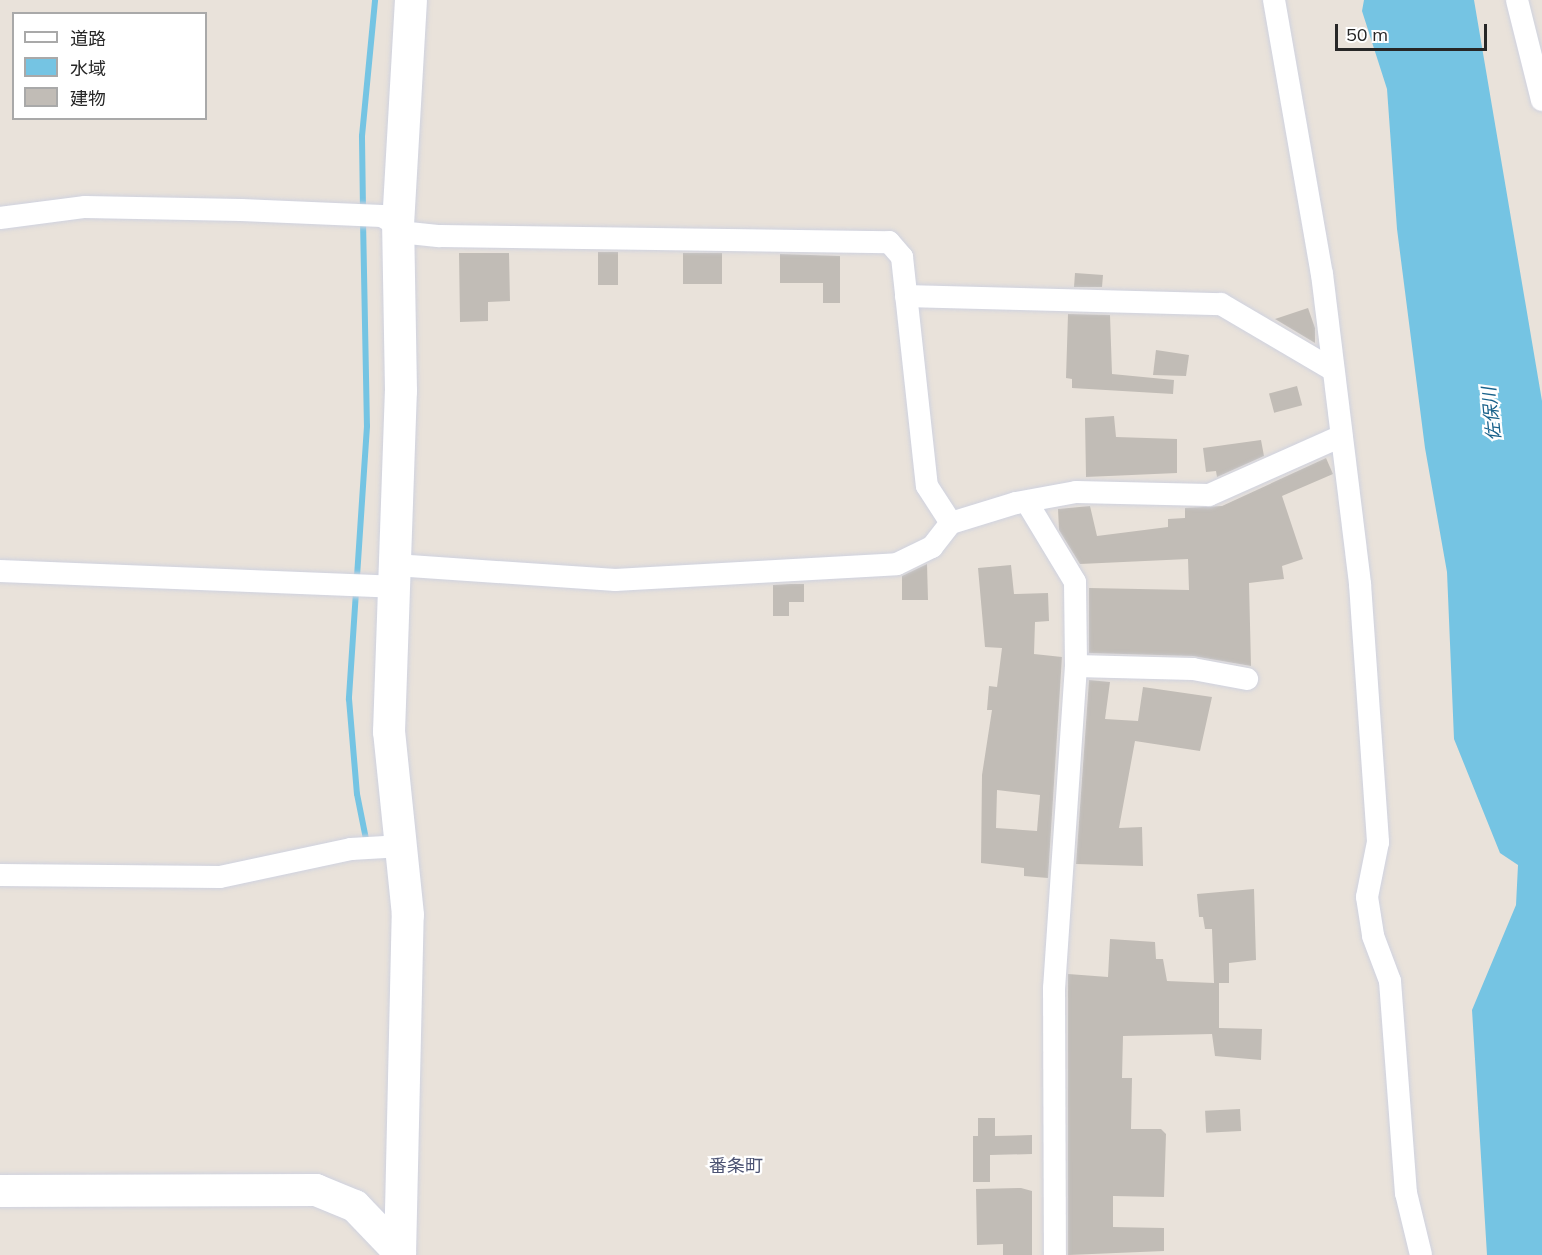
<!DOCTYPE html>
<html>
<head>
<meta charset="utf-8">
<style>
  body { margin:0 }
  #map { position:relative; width:1542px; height:1255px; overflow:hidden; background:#e9e2da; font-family:Mulish,"Noto Sans JP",sans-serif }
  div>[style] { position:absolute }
  .water>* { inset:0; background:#75c4e3 }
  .stream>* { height:6px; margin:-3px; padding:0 3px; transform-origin:3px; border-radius:3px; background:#75c4e3 }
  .building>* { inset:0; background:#c1bcb6; transform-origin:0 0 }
  .roads { filter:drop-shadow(0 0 2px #cfd2df) drop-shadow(0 0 2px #cfd2df) }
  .street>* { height:22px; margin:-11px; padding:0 11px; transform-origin:11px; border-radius:11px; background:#fff }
  .secondary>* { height:32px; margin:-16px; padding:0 16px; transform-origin:16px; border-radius:16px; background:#fff }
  span { translate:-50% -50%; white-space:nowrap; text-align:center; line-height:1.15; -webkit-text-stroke:4.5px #fff; paint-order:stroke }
  .water-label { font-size:18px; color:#18618a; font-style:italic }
  .neighbourhood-label { font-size:18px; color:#4c5373 }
  .legend { position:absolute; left:12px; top:12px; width:195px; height:108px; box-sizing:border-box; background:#fff; border:2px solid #a9a9a9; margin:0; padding:8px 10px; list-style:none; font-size:18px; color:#272727 }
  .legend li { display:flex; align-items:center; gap:12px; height:30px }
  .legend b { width:30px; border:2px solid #a9a9a9 }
  .scale { position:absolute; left:1335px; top:24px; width:152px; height:27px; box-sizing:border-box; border:3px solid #272727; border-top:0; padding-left:8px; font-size:18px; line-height:21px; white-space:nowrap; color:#272727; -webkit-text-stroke:4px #fff; paint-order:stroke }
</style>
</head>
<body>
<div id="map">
  <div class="water">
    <div style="clip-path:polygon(1364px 0,1474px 0,1542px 401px,1542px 1255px,1487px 1255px,1472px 1010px,1516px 905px,1518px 865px,1500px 853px,1454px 739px,1447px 572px,1425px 448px,1397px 229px,1387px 89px,1362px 11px)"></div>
  </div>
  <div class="stream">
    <div style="left:363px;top:210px;width:74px;rotate:-90.8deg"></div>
    <div style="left:362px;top:136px;width:137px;rotate:-84.5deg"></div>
    <div style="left:363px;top:220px;width:206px;rotate:88.9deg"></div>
    <div style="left:367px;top:426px;width:274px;rotate:93.8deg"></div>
    <div style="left:349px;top:699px;width:95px;rotate:85.2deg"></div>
    <div style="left:357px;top:794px;width:51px;rotate:78.7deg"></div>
  </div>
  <div class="building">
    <div style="left:598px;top:252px;width:20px;height:33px"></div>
    <div style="clip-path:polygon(459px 253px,509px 253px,510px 301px,488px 302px,488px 321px,460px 322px)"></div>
    <div style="left:683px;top:253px;width:39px;height:31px"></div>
    <div style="clip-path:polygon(780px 254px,840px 256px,840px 303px,823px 303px,823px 283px,780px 283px)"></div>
    <div style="clip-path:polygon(1075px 273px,1103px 275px,1102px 287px,1074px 287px)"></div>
    <div style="clip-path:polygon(1308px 308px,1315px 328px,1315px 343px,1275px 319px)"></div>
    <div style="clip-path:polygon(1068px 314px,1110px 315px,1112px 374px,1174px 380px,1173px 394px,1072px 388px,1072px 379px,1066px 378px)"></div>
    <div style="clip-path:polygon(1156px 350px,1189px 355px,1186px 376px,1153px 375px)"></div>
    <div style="left:1297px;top:386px;width:20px;height:29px;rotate:75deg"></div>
    <div style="clip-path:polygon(1114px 416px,1116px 437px,1177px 439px,1177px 473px,1086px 477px,1085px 418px)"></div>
    <div style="clip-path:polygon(1261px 440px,1264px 456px,1217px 477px,1216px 471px,1206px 472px,1203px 448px)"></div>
    <div style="clip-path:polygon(1326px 458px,1333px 474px,1282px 496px,1303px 559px,1282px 566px,1284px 579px,1249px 583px,1251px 666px,1193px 656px,1089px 653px,1089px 588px,1189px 590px,1188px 559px,1080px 564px,1059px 530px,1058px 509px,1090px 506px,1097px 536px,1168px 527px,1168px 519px,1185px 518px,1185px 508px,1222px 506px)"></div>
    <div style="clip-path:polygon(927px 564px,928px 600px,902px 600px,902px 576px)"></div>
    <div style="clip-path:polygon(evenodd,1011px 565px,1014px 594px,1048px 593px,1049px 621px,1035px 622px,1034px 654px,1062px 657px,1048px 878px,1024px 876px,1024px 868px,981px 863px,982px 775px,992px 710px,987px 710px,989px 686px,997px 687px,1002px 648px,985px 647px,978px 568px,1011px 565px,997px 790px,1040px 795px,1037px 831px,996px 828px,997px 790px)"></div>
    <div style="clip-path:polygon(790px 584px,804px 584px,804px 602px,789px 602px,789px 616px,773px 616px,773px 585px)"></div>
    <div style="clip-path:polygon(1089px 680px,1110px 682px,1105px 719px,1138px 721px,1143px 687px,1212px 697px,1200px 751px,1135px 741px,1119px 828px,1142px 827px,1143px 866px,1076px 864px)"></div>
    <div style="clip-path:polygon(1254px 889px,1256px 960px,1229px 963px,1229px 983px,1219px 983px,1219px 1028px,1262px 1029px,1261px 1060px,1215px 1056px,1212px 1034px,1123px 1036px,1122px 1078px,1132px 1078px,1131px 1129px,1161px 1129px,1166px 1134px,1164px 1197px,1113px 1196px,1113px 1227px,1164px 1228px,1164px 1251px,1068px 1255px,1068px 974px,1108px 977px,1110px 939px,1155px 942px,1156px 959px,1163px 959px,1167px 981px,1214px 983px,1212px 929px,1205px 929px,1203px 917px,1199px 917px,1197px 894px)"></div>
    <div style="left:1240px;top:1109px;width:22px;height:35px;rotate:87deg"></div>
    <div style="clip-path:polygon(978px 1118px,995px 1118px,995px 1136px,1032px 1135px,1032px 1154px,990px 1155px,990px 1182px,973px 1182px,973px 1136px,978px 1136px)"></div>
    <div style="clip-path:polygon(1021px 1188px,1032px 1191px,1032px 1255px,1003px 1255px,1003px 1244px,977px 1245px,976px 1189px)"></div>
  </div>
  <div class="roads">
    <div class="street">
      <div style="left:1274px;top:0;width:278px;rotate:80.1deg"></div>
      <div style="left:1322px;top:274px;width:312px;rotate:83deg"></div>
      <div style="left:1360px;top:584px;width:259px;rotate:86deg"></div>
      <div style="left:1378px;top:842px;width:56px;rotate:101.3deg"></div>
      <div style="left:1367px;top:897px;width:39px;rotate:81deg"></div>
      <div style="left:1373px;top:936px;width:48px;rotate:69.3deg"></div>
      <div style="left:1390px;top:981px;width:213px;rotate:85.7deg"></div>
      <div style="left:1406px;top:1193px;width:64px;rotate:76.4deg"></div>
      <div style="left:1517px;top:0;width:103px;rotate:76deg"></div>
      <div style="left:0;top:218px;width:86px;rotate:-7.4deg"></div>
      <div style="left:85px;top:207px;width:156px;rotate:1.1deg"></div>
      <div style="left:241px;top:210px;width:141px;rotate:2.4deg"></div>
      <div style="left:382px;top:216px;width:32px;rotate:32deg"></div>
      <div style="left:409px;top:233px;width:31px;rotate:6deg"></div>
      <div style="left:440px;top:236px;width:449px;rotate:0.8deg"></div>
      <div style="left:889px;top:242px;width:20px;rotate:49deg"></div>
      <div style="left:902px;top:257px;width:230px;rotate:83.8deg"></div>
      <div style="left:927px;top:486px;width:44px;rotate:57deg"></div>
      <div style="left:906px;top:296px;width:315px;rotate:1.5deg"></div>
      <div style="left:1221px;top:304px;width:130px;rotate:30.5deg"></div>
      <div style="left:1028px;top:504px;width:91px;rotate:58.9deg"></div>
      <div style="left:1075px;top:582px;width:84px;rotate:89.3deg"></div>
      <div style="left:1076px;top:666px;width:323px;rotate:93.9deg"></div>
      <div style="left:1054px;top:988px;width:267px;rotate:89.8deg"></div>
      <div style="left:395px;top:565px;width:221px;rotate:3.9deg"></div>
      <div style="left:615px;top:580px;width:282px;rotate:-3.2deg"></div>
      <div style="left:897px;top:564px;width:39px;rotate:-26deg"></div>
      <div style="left:932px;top:547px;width:31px;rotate:-52deg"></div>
      <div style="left:951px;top:523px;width:68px;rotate:-17.1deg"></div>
      <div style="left:1016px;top:503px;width:61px;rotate:-10.4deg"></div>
      <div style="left:1076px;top:492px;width:133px;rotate:1.3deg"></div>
      <div style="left:1209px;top:495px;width:142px;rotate:-24deg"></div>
      <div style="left:0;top:571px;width:394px;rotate:2.3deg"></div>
      <div style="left:1076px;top:666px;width:117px;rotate:1.5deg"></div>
      <div style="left:1193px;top:669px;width:55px;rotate:10.5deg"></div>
      <div style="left:0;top:875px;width:220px;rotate:0.5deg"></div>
      <div style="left:220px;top:877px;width:134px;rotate:-12.1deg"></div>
      <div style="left:351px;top:849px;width:51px;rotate:-3.4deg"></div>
    </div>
    <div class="secondary">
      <div style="left:0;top:1191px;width:316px;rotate:-0.2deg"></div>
      <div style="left:316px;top:1190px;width:42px;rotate:22.3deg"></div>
      <div style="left:355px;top:1206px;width:65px;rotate:46.2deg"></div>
      <div style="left:400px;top:1255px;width:340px;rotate:-88.7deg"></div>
      <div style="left:408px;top:915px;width:184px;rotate:-95.9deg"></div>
      <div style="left:389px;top:732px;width:341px;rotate:-88deg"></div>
      <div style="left:401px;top:391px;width:166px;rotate:-91deg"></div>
      <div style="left:398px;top:225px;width:225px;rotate:-86.7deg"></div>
    </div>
  </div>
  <div class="water-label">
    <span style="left:1492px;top:414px;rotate:-96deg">佐保川</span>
  </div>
  <div class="neighbourhood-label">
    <span style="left:736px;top:1166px">番条町</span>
  </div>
  <ul class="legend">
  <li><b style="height:8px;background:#fff"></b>道路</li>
  <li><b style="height:16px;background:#75c4e3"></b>水域</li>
  <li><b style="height:16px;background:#c1bcb6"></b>建物</li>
  </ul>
  <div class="scale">50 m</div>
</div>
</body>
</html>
